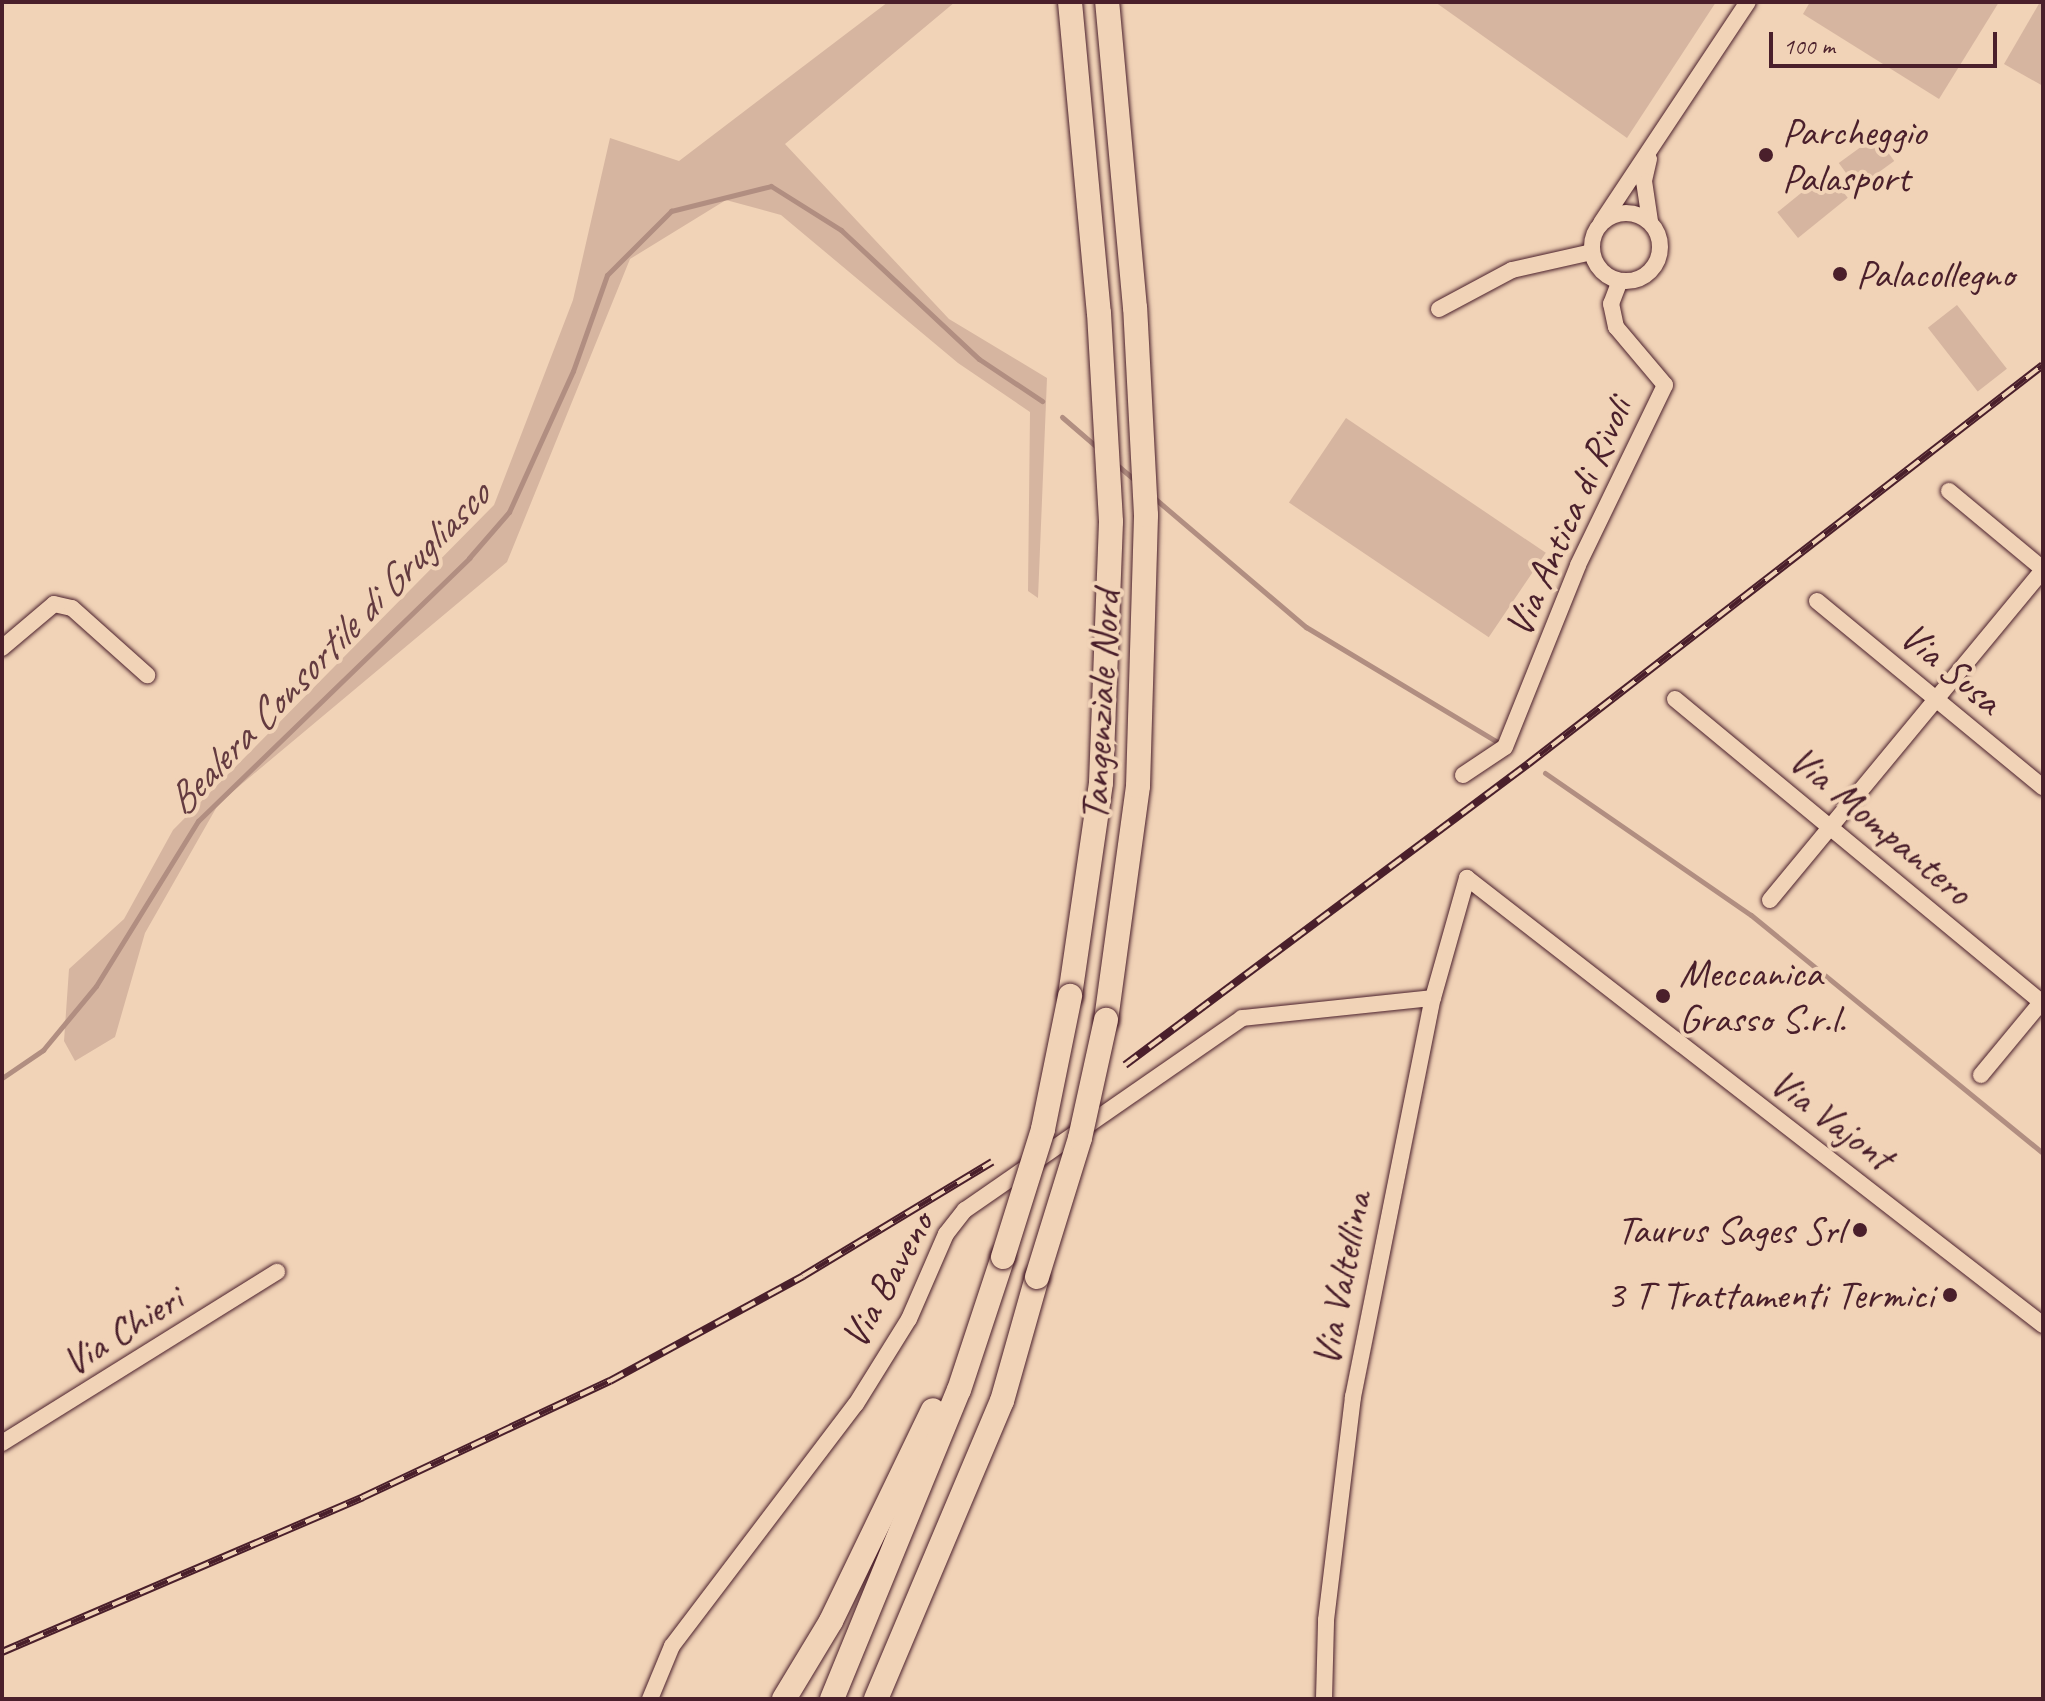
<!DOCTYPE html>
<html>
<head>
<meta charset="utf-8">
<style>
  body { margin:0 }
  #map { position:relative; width:2045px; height:1701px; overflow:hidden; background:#f1d3b7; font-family:Caveat,sans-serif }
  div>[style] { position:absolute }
  .green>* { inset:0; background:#d6b5a0; transform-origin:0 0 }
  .stream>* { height:5px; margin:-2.5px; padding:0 2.5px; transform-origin:2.5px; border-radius:2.5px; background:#b18e81 }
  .roads { filter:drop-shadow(0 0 2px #4a1f2b) drop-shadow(0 0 2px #4a1f2b) }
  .minor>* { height:16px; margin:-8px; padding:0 8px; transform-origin:8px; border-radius:8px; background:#f1d3b7 }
  .minor>.ring { margin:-8px; padding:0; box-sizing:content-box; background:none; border:16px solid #f1d3b7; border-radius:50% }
  .highway>* { height:24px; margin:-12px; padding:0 12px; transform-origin:12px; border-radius:12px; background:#f1d3b7 }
  .rail>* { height:8px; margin-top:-4px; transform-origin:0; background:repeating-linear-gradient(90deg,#f1d3b7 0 15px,#4a1f2b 0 30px); box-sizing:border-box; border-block:2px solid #4a1f2b }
  .bridges { filter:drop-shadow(0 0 2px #4a1f2b) drop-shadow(0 0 2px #4a1f2b) }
  .highway-bridge>* { height:24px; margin:-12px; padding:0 12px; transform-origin:12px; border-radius:12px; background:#f1d3b7 }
  .dots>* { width:22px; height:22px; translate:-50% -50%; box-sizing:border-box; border:4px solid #f1d3b7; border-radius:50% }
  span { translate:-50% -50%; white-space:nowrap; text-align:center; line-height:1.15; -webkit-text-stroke:8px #f1d3b7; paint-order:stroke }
  .poi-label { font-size:40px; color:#4a1f2b }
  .left { translate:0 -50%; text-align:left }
  .right { translate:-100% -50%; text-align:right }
  .street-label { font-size:40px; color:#4a1f2b }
  .water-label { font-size:42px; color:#643b40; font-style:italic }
  .frame { position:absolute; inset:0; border:4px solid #4a1f2b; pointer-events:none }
  .scale { position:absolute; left:1769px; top:32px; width:228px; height:36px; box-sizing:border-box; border:4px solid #4a1f2b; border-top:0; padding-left:10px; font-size:24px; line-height:28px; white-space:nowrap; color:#4a1f2b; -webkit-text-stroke:6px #f1d3b7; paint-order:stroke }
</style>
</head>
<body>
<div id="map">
  <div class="green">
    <div style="clip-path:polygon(888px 2px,955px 2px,785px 144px,949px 319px,1047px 378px,1038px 598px,1028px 591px,1030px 412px,958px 363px,781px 215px,726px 200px,630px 259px,507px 562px,219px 803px,145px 933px,115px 1037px,75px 1061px,64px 1041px,69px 969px,124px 919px,173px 830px,494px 505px,573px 300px,610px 138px,679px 161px)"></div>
    <div style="clip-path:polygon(1435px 2px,1716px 2px,1627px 138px)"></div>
    <div style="clip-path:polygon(1810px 2px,1999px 2px,1939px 99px,1803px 14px)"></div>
    <div style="clip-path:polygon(2040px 2px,2043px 2px,2043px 86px,2004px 64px)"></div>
    <div style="left:1876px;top:136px;width:31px;height:46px;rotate:54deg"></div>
    <div style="left:1827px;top:172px;width:33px;height:64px;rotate:51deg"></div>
    <div style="left:1957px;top:305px;width:81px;height:37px;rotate:52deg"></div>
    <div style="left:1346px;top:418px;width:241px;height:102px;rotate:34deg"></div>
  </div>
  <div class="stream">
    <div style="left:1062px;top:417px;width:48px;rotate:40.7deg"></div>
    <div style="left:1117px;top:465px;width:26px;rotate:40deg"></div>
    <div style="left:1153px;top:497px;width:201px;rotate:40.4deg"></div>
    <div style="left:1306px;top:627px;width:225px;rotate:31deg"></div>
    <div style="left:1545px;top:773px;width:250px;rotate:34.6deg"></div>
    <div style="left:1751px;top:915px;width:377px;rotate:39.2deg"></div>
    <div style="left:2px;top:1078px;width:50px;rotate:-34.3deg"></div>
    <div style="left:43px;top:1050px;width:83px;rotate:-50.4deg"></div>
    <div style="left:96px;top:986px;width:194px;rotate:-58.3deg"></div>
    <div style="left:198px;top:821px;width:378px;rotate:-44.1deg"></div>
    <div style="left:469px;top:558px;width:61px;rotate:-49deg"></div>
    <div style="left:509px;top:512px;width:155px;rotate:-65.6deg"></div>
    <div style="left:573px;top:371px;width:102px;rotate:-70.5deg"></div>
    <div style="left:607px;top:275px;width:91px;rotate:-45deg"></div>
    <div style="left:671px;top:211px;width:103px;rotate:-14deg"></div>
    <div style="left:771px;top:186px;width:83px;rotate:32.2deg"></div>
    <div style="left:841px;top:230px;width:189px;rotate:43.1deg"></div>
    <div style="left:979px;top:359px;width:76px;rotate:33.7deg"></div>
  </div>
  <div class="roads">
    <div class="minor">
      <div style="left:1649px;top:159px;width:23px;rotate:103deg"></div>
      <div style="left:1644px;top:181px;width:40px;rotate:81.5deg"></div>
      <div class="ring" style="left:1592px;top:213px;width:52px;height:52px"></div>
      <div style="left:1601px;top:223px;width:265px;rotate:-56.4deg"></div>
      <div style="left:1439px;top:309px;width:83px;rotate:-28.1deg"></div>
      <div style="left:1512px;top:270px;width:82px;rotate:-12.7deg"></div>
      <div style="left:1949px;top:491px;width:122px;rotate:39.7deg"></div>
      <div style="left:1817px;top:601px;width:293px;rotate:39.5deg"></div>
      <div style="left:2px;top:648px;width:68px;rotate:-40.2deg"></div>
      <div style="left:54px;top:604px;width:18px;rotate:13deg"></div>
      <div style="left:72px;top:608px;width:101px;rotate:41.8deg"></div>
      <div style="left:1675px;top:699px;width:477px;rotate:39.6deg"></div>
      <div style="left:1463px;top:775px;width:50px;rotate:-33.7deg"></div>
      <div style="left:1505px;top:747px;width:196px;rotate:-68.1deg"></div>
      <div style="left:1578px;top:565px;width:200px;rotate:-64.2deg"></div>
      <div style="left:1665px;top:385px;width:76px;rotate:-130.2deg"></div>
      <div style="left:1616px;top:327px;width:24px;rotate:-102deg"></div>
      <div style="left:1611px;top:304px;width:25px;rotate:-69deg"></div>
      <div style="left:1770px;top:900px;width:428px;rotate:-50.4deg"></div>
      <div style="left:1981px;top:1075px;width:97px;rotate:-50.4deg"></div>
      <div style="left:2px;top:1443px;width:324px;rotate:-31.9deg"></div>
      <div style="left:650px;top:1699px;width:57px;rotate:-67.5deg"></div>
      <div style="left:672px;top:1646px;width:304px;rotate:-52.8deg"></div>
      <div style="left:856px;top:1404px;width:100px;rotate:-58.1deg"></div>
      <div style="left:909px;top:1319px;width:93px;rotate:-66.5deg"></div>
      <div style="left:946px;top:1234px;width:31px;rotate:-52deg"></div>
      <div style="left:965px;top:1210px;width:337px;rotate:-34.7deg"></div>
      <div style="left:1242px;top:1018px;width:192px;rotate:-6deg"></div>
      <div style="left:1324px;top:1699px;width:79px;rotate:-88.5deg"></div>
      <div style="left:1326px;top:1620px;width:225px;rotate:-83.1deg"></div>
      <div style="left:1353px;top:1397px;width:407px;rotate:-78.7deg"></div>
      <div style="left:1433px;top:998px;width:125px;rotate:-74.2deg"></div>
      <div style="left:1467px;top:878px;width:729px;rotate:37.81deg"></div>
    </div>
    <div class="highway">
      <div style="left:1070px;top:2px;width:312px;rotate:84.7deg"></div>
      <div style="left:1099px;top:313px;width:209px;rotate:86.7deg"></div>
      <div style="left:1111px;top:522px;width:261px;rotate:92.2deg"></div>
      <div style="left:1101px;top:783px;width:215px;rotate:98.3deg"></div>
      <div style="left:1106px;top:1020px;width:236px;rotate:-82.2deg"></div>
      <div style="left:1138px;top:786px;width:271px;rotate:-88.3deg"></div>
      <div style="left:1146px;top:515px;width:207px;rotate:-93deg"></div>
      <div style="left:1135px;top:308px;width:307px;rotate:-95.2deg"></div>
      <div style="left:784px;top:1699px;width:91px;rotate:-58.9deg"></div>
      <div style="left:831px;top:1621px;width:234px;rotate:-64.2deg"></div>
      <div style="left:832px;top:1699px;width:334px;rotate:-67.7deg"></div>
      <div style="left:959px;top:1390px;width:140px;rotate:-71.7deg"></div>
      <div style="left:876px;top:1699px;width:324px;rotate:-67.1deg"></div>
      <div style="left:1002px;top:1401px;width:129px;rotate:-74.2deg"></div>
    </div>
  </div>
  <div class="rail">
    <div style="left:1125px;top:1065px;width:503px;rotate:-36.76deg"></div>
    <div style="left:1528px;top:764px;width:651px;rotate:-37.77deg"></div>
    <div style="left:2px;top:1652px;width:393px;rotate:-23.2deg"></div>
    <div style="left:363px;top:1497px;width:273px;rotate:-25.2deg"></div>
    <div style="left:610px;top:1381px;width:220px;rotate:-28.5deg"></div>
    <div style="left:803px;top:1276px;width:221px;rotate:-31.1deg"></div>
  </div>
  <div class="bridges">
    <div class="highway-bridge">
      <div style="left:1003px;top:1257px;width:134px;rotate:-72.6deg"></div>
      <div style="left:1043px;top:1129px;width:136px;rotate:-78.5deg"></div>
      <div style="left:1037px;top:1277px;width:145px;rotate:-72.8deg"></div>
      <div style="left:1080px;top:1138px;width:121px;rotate:-77.6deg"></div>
    </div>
  </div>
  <div class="dots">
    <div style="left:1766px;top:155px;background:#4a1f2b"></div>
    <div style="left:1840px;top:274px;background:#4a1f2b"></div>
    <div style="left:1663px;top:996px;background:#4a1f2b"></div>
    <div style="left:1860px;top:1230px;background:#4a1f2b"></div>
    <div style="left:1950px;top:1295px;background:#4a1f2b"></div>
  </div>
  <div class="poi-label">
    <span class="left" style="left:1782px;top:155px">Parcheggio<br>Palasport</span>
    <span class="left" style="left:1856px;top:274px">Palacollegno</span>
    <span class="left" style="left:1679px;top:996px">Meccanica<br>Grasso S.r.l.</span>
    <span class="right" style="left:1844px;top:1230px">Taurus Sages Srl</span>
    <span class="right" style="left:1934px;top:1295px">3 T Trattamenti Termici</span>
  </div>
  <div class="street-label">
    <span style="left:1568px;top:517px;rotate:-66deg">Via Antica di Rivoli</span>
    <span style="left:1951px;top:668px;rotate:40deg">Via Susa</span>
    <span style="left:1100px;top:706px;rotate:-87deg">Tangenziale Nord</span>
    <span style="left:1881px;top:825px;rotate:40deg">Via Mompantero</span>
    <span style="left:1832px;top:1119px;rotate:37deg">Via Vajont</span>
    <span style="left:1341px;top:1279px;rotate:-79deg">Via Valtellina</span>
    <span style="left:887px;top:1280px;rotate:-61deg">Via Baveno</span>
    <span style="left:122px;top:1330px;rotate:-32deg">Via Chieri</span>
  </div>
  <div class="water-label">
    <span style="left:328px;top:649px;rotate:-46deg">Bealera Consortile di Grugliasco</span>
  </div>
  <div class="frame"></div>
  <div class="scale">100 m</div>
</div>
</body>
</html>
